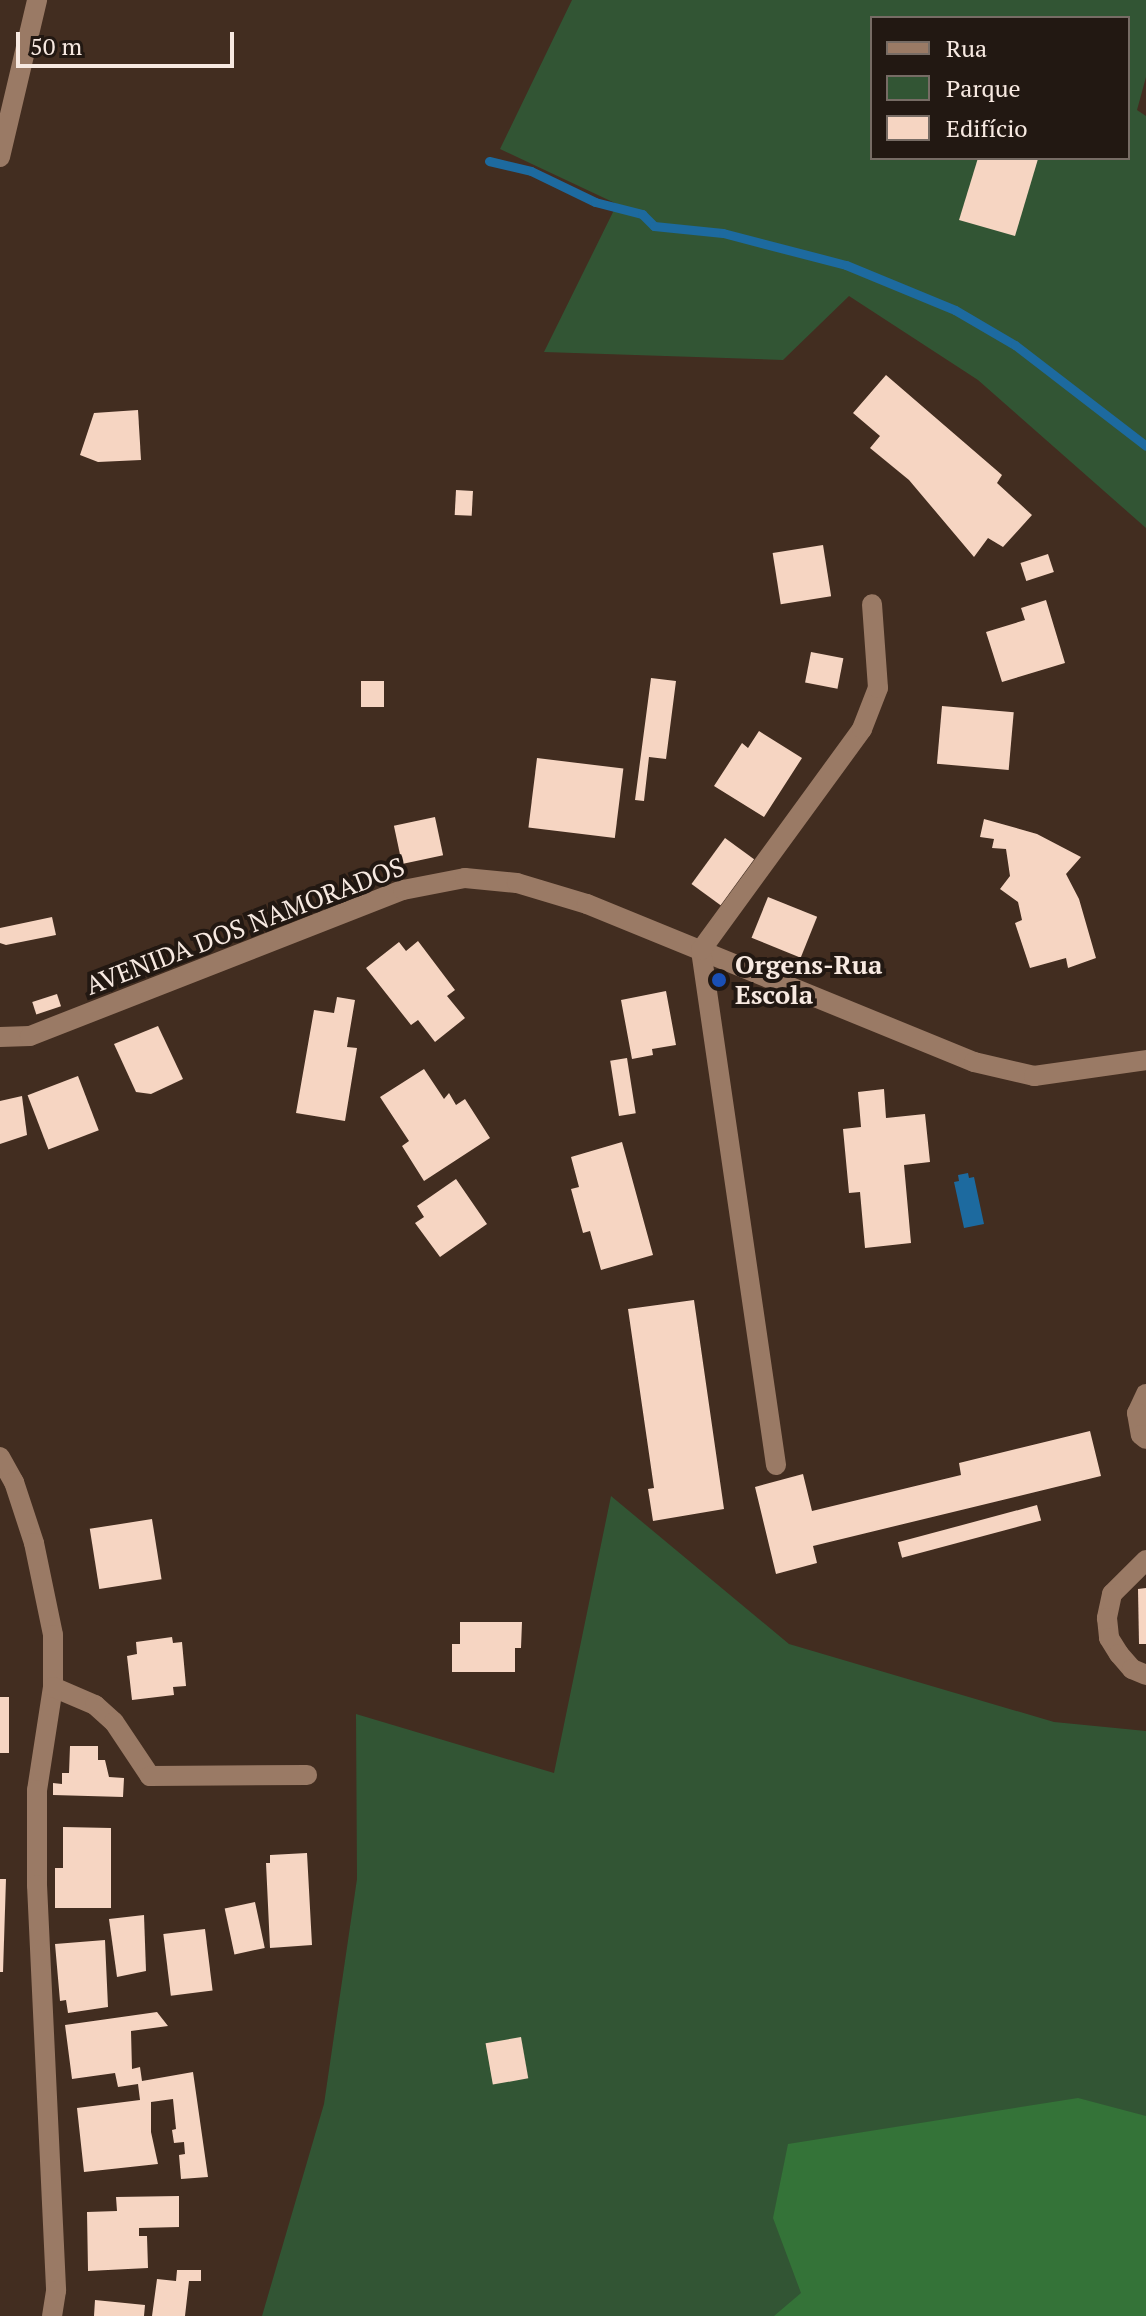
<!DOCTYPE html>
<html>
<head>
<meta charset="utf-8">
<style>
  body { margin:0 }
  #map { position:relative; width:1146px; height:2316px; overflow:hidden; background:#422d20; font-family:"PT Serif",serif }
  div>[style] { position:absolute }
  .green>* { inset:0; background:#325534 }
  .forest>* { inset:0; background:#347338 }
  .water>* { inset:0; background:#1d6a9f }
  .stream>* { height:9px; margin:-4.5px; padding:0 4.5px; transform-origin:4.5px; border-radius:4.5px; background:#1d6a9f }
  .building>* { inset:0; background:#f6d5c2; transform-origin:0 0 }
  .minor>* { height:20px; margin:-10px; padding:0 10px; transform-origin:10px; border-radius:10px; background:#9a7a65 }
  .dots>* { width:22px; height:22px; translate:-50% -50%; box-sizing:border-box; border:4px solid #221812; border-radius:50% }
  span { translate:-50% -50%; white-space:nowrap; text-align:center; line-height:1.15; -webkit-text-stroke:8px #221812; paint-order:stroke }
  .street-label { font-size:26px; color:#f7e9e1 }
  .poi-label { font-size:26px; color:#f7e9e1; font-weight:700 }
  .left { translate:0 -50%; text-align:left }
  .legend { position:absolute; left:870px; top:16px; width:260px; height:144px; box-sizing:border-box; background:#221812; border:2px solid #776c65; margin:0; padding:10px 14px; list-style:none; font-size:24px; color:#f7e9e1 }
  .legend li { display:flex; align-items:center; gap:16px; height:40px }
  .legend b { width:40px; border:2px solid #776c65 }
  .scale { position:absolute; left:16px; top:32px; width:218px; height:36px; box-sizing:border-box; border:4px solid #f7e9e1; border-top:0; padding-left:10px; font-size:24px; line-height:28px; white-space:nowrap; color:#f7e9e1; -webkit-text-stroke:6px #221812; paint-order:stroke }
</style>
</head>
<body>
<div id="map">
  <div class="green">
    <div style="clip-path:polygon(evenodd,572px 0,1146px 0,1146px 77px,1137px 110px,1146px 116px,1146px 528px,978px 380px,849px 296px,783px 360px,544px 352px,617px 204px,500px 149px,572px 0,872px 18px,1128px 18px,1128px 158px,872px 158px,872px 18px)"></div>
    <div style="clip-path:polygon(611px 1496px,789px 1644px,1054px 1722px,1146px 1731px,1146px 2316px,262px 2316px,324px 2104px,357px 1879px,356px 1714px,554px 1773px)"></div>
  </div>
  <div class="forest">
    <div style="clip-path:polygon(1078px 2098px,1146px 2116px,1146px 2316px,774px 2316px,801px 2293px,773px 2218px,788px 2144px)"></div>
  </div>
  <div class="water">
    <div style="clip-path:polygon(968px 1173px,969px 1178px,974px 1177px,984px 1224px,964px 1228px,954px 1182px,959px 1181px,958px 1175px)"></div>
  </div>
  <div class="stream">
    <div style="left:489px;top:161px;width:43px;rotate:13.4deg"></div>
    <div style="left:531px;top:171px;width:71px;rotate:25.8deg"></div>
    <div style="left:595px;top:202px;width:49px;rotate:14.3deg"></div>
    <div style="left:642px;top:214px;width:17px;rotate:45deg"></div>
    <div style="left:654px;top:226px;width:69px;rotate:5.8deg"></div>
    <div style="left:723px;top:233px;width:127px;rotate:14.6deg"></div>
    <div style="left:846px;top:265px;width:118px;rotate:22.4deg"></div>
    <div style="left:955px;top:310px;width:69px;rotate:30.3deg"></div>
    <div style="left:1015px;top:345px;width:165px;rotate:37.6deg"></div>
  </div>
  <div class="building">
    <div style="clip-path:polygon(978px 158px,1038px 159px,1015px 236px,959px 220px)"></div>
    <div style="clip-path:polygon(886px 375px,1002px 475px,997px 483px,1032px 515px,1003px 547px,988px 538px,974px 557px,909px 480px,870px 448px,880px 436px,853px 413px)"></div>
    <div style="clip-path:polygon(138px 410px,141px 460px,98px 462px,80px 455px,94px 413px)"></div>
    <div style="left:456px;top:490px;width:17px;height:25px;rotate:3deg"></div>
    <div style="left:823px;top:545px;width:52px;height:51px;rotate:81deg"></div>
    <div style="left:1048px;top:554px;width:19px;height:29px;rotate:72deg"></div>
    <div style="clip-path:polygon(1046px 600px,1065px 663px,1002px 682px,986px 632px,1025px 620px,1021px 608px)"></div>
    <div style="left:811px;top:652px;width:33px;height:31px;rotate:11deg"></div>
    <div style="clip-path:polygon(651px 678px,676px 681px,666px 759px,649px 757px,644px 801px,635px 800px)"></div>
    <div style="left:361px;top:681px;width:23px;height:26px"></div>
    <div style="left:942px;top:706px;width:72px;height:58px;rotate:5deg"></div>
    <div style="clip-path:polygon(759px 731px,802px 758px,764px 817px,714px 786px,742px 743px,748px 748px)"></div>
    <div style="left:537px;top:758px;width:87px;height:70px;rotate:7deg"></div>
    <div style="left:435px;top:817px;width:39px;height:42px;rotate:78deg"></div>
    <div style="clip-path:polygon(984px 819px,1037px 834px,1081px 857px,1066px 874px,1079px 899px,1096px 958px,1068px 968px,1066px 958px,1030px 968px,1015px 923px,1022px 920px,1018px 902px,1000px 889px,1010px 876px,1006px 849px,992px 848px,994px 839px,980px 837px)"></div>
    <div style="left:725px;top:838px;width:36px;height:57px;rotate:36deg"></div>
    <div style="left:768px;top:897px;width:53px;height:44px;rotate:22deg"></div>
    <div style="clip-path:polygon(52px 917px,56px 935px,6px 945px,0 943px,0 928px)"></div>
    <div style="clip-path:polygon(418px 941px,455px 990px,447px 996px,465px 1018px,435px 1042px,418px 1020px,411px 1025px,366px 968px,399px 942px,406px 951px)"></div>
    <div style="clip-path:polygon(666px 991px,676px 1045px,652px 1049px,653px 1055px,632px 1059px,621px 1000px)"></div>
    <div style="left:57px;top:994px;width:13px;height:26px;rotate:72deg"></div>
    <div style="clip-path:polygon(337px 997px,355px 1000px,347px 1047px,357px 1048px,345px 1121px,296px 1113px,314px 1010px,334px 1013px)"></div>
    <div style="clip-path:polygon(158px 1026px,183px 1079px,151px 1094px,136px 1092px,114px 1044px)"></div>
    <div style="left:627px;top:1058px;width:56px;height:17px;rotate:81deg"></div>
    <div style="clip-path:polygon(424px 1069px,444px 1099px,449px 1093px,456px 1105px,465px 1099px,490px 1138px,424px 1181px,402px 1146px,409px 1141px,380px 1097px)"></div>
    <div style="left:78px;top:1076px;width:58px;height:54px;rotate:69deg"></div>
    <div style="clip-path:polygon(884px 1089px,886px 1118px,925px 1114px,930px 1162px,904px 1165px,911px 1243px,865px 1248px,860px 1192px,849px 1193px,843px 1129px,861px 1127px,858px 1092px)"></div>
    <div style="clip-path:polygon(22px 1096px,27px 1135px,0 1144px,0 1101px)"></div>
    <div style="clip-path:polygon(622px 1142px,653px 1255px,601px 1270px,590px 1231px,583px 1233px,571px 1189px,579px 1187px,571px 1157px)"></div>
    <div style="clip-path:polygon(456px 1179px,487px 1224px,440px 1257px,415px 1223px,424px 1217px,417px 1206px)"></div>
    <div style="clip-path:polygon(694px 1300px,724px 1509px,653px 1521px,648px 1489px,654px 1488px,628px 1309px)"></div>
    <div style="clip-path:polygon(1090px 1431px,1101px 1476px,813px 1546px,817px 1563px,776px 1574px,755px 1487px,803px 1474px,812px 1511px,961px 1475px,959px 1463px)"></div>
    <div style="left:1037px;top:1505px;width:16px;height:144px;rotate:75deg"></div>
    <div style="left:152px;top:1519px;width:61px;height:63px;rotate:81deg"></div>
    <div style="clip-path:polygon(1146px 1588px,1146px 1644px,1139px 1644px,1138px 1589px)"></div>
    <div style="clip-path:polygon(460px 1622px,522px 1622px,521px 1648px,515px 1648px,515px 1672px,452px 1672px,452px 1644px,460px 1644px)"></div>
    <div style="clip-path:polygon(172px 1637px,173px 1643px,182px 1642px,186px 1686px,173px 1687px,174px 1695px,132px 1700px,127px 1656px,137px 1654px,136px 1642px)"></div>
    <div style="left:0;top:1697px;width:9px;height:56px"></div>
    <div style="clip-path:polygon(70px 1746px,98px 1746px,98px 1760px,105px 1760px,109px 1777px,124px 1778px,123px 1797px,53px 1795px,53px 1783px,62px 1784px,62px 1773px,69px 1773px)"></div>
    <div style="clip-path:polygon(63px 1827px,111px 1828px,111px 1908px,55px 1908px,55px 1868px,63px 1868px)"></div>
    <div style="clip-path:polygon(307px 1853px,312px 1945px,270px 1948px,266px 1863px,270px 1863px,270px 1855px)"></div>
    <div style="clip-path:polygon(0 1879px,6px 1879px,3px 1972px,0 1972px)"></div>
    <div style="left:255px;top:1902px;width:47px;height:31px;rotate:78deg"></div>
    <div style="clip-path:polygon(144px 1915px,146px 1971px,117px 1977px,109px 1919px)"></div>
    <div style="left:205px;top:1929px;width:62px;height:42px;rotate:83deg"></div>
    <div style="clip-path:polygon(105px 1940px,108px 2007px,68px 2013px,66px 2000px,60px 2001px,55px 1944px)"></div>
    <div style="clip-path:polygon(157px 2012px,168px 2026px,131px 2031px,132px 2069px,140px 2067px,142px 2081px,193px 2072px,208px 2177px,181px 2179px,179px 2155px,185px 2154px,184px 2142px,174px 2143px,172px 2130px,176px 2129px,173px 2099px,151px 2102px,151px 2132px,158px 2164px,84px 2172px,77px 2108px,140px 2100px,138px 2084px,118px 2087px,115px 2073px,72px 2079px,65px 2025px)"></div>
    <div style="left:521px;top:2037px;width:42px;height:36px;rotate:80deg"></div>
    <div style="clip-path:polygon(179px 2196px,179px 2227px,139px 2228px,139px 2236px,147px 2236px,148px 2268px,88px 2271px,87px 2212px,117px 2211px,116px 2197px)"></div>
    <div style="clip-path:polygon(177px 2270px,201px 2270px,201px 2281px,189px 2281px,185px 2316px,152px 2316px,157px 2279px,176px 2281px)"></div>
    <div style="clip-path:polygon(95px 2300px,145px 2305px,144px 2316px,94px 2316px)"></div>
  </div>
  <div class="minor">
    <div style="left:0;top:157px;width:161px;rotate:-76.7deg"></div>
    <div style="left:0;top:1037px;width:30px;rotate:-2deg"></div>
    <div style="left:30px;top:1036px;width:401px;rotate:-21.4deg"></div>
    <div style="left:403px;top:890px;width:63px;rotate:-11deg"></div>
    <div style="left:465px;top:878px;width:52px;rotate:5.5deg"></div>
    <div style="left:517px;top:883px;width:73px;rotate:16.7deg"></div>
    <div style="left:587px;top:904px;width:418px;rotate:22.2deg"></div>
    <div style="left:974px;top:1062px;width:62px;rotate:13.1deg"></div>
    <div style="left:1034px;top:1076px;width:113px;rotate:-8.1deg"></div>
    <div style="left:1146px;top:1394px;width:21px;rotate:115deg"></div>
    <div style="left:1137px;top:1413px;width:22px;rotate:80deg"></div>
    <div style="left:1141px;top:1435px;width:6px;rotate:39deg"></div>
    <div style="left:0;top:1457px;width:29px;rotate:61deg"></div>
    <div style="left:14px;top:1482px;width:64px;rotate:71.8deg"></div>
    <div style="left:34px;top:1543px;width:94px;rotate:78.3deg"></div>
    <div style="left:53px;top:1635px;width:52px;rotate:90deg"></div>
    <div style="left:53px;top:1687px;width:104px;rotate:98.8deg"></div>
    <div style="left:37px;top:1790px;width:95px;rotate:90deg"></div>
    <div style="left:37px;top:1885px;width:406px;rotate:87.3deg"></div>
    <div style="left:56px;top:2291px;width:25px;rotate:99deg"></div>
    <div style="left:776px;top:1465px;width:520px;rotate:-98.29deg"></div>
    <div style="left:701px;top:950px;width:273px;rotate:-53.9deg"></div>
    <div style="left:862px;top:729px;width:44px;rotate:-68.7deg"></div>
    <div style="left:878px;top:688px;width:84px;rotate:-94.1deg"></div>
    <div style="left:1146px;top:1560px;width:48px;rotate:135deg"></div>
    <div style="left:1112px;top:1594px;width:25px;rotate:102deg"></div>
    <div style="left:1107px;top:1618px;width:20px;rotate:84deg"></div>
    <div style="left:1109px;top:1638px;width:19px;rotate:58deg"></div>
    <div style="left:1119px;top:1654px;width:20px;rotate:49deg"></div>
    <div style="left:1132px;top:1669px;width:15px;rotate:23deg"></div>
    <div style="left:53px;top:1687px;width:46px;rotate:23.2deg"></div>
    <div style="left:95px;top:1705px;width:25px;rotate:42deg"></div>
    <div style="left:114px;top:1722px;width:65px;rotate:56.3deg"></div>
    <div style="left:150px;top:1776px;width:157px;rotate:-0.4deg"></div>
  </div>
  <div class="dots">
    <div style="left:719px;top:980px;background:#1a4fb4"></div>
  </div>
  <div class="street-label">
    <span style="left:245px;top:926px;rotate:-21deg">AVENIDA DOS NAMORADOS</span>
  </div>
  <div class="poi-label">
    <span class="left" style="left:735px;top:980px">Orgens-Rua<br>Escola</span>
  </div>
  <ul class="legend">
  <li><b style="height:10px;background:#9a7a65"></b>Rua</li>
  <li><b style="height:22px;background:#325534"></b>Parque</li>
  <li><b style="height:22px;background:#f6d5c2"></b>Edifício</li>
  </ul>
  <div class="scale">50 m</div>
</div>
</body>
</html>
